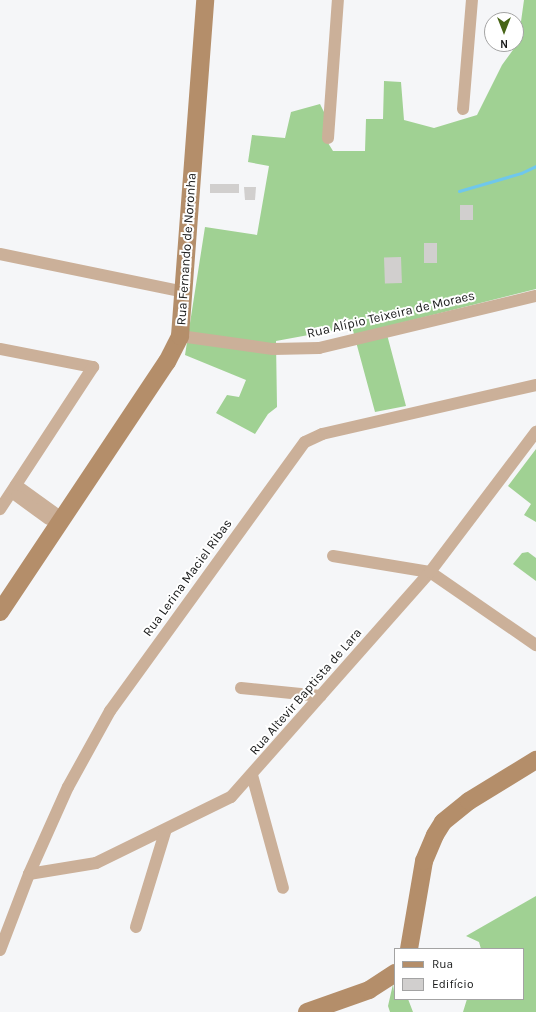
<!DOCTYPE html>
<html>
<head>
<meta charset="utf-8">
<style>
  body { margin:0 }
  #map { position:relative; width:536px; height:1012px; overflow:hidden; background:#f5f6f8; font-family:Karla,sans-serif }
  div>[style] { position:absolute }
  .forest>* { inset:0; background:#a0d193 }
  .stream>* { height:3px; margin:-1.5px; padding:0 1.5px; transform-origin:1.5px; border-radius:1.5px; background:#6fc7ec }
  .building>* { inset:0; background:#d1cfce; transform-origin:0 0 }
  .street>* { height:12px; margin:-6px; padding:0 6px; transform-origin:6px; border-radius:6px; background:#cbb099 }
  .secondary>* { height:18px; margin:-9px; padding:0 9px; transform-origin:9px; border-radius:9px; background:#b48e6a }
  span { translate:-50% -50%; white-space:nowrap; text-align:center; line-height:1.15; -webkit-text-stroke:4px #fff; paint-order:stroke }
  .street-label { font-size:13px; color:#191a1a }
  .legend { position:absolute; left:394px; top:948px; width:130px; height:52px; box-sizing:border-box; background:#fff; border:1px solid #a3a3a3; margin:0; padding:5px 7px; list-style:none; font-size:12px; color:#191a1a }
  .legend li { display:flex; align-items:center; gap:8px; height:20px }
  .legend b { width:20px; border:1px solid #a3a3a3 }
  .north { position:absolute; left:484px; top:12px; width:40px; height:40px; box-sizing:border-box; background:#fff; border:1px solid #a3a3a3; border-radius:50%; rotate:180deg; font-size:11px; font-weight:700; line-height:16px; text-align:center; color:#191a1a }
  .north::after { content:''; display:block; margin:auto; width:14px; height:18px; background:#476417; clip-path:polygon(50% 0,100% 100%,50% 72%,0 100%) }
</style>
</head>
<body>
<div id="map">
  <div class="forest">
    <div style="clip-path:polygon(524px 0,536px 0,536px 289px,385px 327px,406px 406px,375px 412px,352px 327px,276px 341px,277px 407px,268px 414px,255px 434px,216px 413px,227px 395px,239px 397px,246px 380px,185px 355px,205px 227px,257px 235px,269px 166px,248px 162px,252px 135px,285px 138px,291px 112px,320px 104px,325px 114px,325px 138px,333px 151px,365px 151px,366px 119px,383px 119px,384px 81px,401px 82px,404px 120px,434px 128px,477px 115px,502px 65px,518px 43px)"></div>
    <div style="clip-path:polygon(536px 449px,536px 522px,524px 515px,531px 504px,508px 486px)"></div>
    <div style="clip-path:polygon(528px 552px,536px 558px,536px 581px,513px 564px,522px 553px)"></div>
    <div style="clip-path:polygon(536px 896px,536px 1012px,463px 1012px,467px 999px,523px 999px,523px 949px,481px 949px,479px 942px,466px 936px)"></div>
    <div style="clip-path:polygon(393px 984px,395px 999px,408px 999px,413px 1012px,390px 1012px,388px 1006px)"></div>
  </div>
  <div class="stream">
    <div style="left:459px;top:191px;width:65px;rotate:-16.2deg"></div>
    <div style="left:521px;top:173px;width:17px;rotate:-25deg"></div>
  </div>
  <div class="building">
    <div style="left:210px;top:184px;width:29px;height:9px"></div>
    <div style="clip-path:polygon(244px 187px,256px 187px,255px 200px,245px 200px)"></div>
    <div style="left:460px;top:205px;width:13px;height:15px"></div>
    <div style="left:424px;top:243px;width:13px;height:20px"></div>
    <div style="left:401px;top:257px;width:26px;height:17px;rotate:88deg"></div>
  </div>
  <div class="street">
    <div style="left:463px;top:109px;width:109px;rotate:-85.3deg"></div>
    <div style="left:328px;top:138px;width:138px;rotate:-85.9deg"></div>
    <div style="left:0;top:254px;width:189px;rotate:11.6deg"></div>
    <div style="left:180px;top:336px;width:94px;rotate:8deg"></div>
    <div style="left:273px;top:349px;width:46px;rotate:-1.2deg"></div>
    <div style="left:319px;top:348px;width:223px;rotate:-13.5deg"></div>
    <div style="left:0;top:349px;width:95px;rotate:11deg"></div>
    <div style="left:93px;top:367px;width:170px;rotate:123.2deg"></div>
    <div style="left:16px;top:485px;width:58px;rotate:35.9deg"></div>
    <div style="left:17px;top:496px;width:39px;rotate:36deg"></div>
    <div style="left:333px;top:556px;width:98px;rotate:9.4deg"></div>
    <div style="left:430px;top:572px;width:129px;rotate:34.6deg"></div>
    <div style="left:241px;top:688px;width:80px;rotate:5.7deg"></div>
    <div style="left:252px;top:775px;width:117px;rotate:74.7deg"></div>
    <div style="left:29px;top:874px;width:68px;rotate:-9.3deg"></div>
    <div style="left:96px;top:863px;width:150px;rotate:-26.1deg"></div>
    <div style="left:231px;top:797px;width:300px;rotate:-48.5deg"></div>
    <div style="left:430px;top:572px;width:176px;rotate:-52.9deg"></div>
    <div style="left:136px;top:927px;width:102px;rotate:-73deg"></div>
    <div style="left:0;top:950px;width:81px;rotate:-69.1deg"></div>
    <div style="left:29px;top:874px;width:95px;rotate:-65.9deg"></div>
    <div style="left:68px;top:787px;width:87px;rotate:-61.1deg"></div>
    <div style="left:110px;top:711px;width:332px;rotate:-54.1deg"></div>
    <div style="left:305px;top:442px;width:19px;rotate:-25deg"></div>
    <div style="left:322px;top:434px;width:220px;rotate:-12.9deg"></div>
  </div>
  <div class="secondary">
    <div style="left:0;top:612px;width:301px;rotate:-56.3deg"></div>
    <div style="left:167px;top:362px;width:29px;rotate:-63deg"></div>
    <div style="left:180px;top:336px;width:337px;rotate:-85.7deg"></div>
    <div style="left:409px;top:949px;width:89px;rotate:-80.3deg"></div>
    <div style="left:424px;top:861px;width:28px;rotate:-67deg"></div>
    <div style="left:435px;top:835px;width:15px;rotate:-58deg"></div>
    <div style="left:443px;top:822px;width:33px;rotate:-39deg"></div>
    <div style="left:469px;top:801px;width:79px;rotate:-31.5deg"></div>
    <div style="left:307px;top:1012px;width:66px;rotate:-19.5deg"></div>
    <div style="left:369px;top:990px;width:31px;rotate:-33deg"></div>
  </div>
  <div class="street-label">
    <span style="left:187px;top:249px;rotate:-86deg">Rua Fernando de Noronha</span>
    <span style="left:391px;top:315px;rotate:-13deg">Rua Alípio Teixeira de Moraes</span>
    <span style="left:188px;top:578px;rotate:-54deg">Rua Lerina Maciel Ribas</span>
    <span style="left:306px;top:692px;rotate:-49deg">Rua Altevir Baptista de Lara</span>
  </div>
  <ul class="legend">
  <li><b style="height:5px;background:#b48e6a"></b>Rua</li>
  <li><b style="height:11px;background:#d1cfce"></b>Edifício</li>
  </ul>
  <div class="north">N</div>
</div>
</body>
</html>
